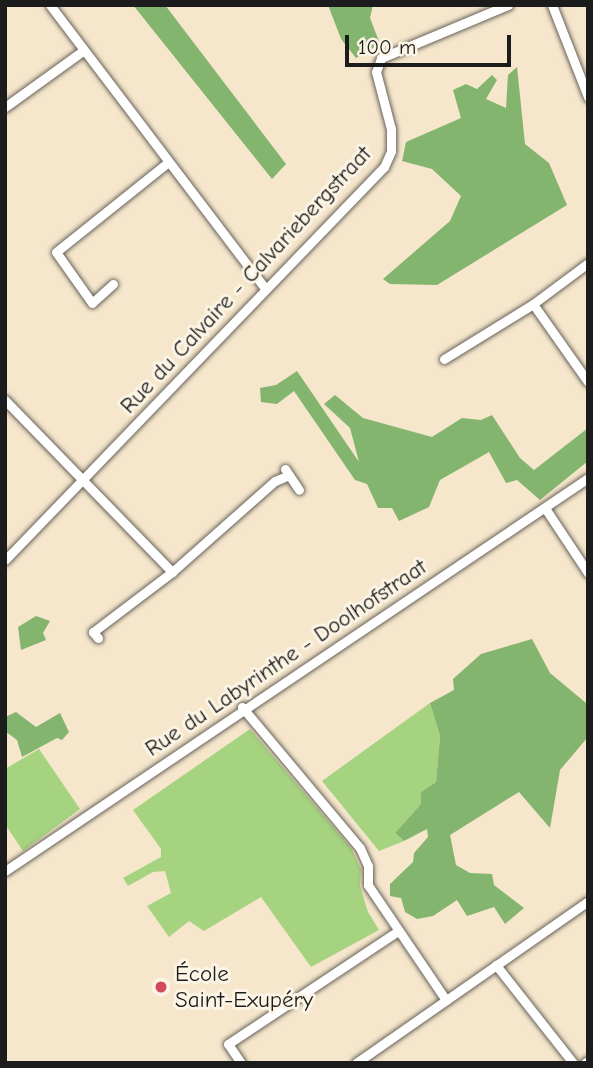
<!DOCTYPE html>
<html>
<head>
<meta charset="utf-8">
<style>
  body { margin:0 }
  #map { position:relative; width:593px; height:1068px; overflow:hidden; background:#f5e6cc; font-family:"Comic Neue",sans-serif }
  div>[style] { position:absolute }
  .green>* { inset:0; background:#a6d380 }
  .forest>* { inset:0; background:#84b56e }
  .roads { filter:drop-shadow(0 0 2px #68635a) drop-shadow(0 0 2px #68635a) }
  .street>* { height:9px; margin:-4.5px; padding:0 4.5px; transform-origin:4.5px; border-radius:4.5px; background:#fff }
  .dots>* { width:19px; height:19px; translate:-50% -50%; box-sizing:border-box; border:4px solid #fcf5e5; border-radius:50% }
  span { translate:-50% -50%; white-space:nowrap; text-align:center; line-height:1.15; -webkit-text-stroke:6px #fcf5e5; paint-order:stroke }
  .street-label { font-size:23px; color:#1c1c1c }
  .poi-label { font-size:23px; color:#1c1c1c }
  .left { translate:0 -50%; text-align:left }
  .frame { position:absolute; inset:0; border:7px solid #1c1c1c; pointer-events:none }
  .scale { position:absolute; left:345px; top:35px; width:166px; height:32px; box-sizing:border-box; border:4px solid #1c1c1c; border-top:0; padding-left:9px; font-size:21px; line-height:24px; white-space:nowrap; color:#1c1c1c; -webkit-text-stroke:5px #fcf5e5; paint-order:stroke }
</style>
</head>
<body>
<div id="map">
  <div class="green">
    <div style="clip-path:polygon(430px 703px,440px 736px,436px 782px,421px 792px,421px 804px,395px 833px,404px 841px,379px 851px,322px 781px)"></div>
    <div style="clip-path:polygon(250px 729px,351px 848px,361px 869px,360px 886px,368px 912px,379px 930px,311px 967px,261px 897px,204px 931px,189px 921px,169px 937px,147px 906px,171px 893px,165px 871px,153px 872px,128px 886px,123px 878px,161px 857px,161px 849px,133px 810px)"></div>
    <div style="clip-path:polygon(39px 749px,80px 809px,23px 851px,5px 824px,5px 769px)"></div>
  </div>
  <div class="forest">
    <div style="clip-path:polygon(133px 5px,165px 5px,286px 164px,272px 179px)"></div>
    <div style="clip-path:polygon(328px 5px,373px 5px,370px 18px,380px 44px,356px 58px,341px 39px)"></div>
    <div style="clip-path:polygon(517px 67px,525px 144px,549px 163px,567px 205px,437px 285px,390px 284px,383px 279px,450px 221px,461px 196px,432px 169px,402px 161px,406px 142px,461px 118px,453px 90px,466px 84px,477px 89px,492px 75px,497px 80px,486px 99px,506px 108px,508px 75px)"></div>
    <div style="clip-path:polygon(297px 371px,359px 462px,350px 428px,324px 404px,335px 395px,363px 418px,432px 437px,462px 418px,481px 420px,492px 415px,520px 458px,534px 470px,588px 428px,588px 461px,540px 500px,517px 480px,506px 483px,489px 452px,440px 480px,429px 507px,399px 521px,392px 508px,378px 508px,367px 484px,355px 480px,294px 391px,277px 404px,261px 402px,260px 388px,276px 385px)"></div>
    <div style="clip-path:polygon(36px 616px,50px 621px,43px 633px,46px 640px,21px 650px,18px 627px)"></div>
    <div style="clip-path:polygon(532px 639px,550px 673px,586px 703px,588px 737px,560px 770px,550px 828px,519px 792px,450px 835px,456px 865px,470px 873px,492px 874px,494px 885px,524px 908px,505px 924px,494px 907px,467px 916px,457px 900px,433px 916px,417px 919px,405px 912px,401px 898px,390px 896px,390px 884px,413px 862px,414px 853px,428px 837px,427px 829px,404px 841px,395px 833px,421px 804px,421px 792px,436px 782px,440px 736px,430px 703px,454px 690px,453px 679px,481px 654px)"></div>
    <div style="clip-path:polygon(16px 712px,36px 727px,60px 713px,69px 732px,62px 740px,57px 738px,22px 757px,17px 740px,5px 731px,5px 717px)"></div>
  </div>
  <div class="roads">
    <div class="street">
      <div style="left:50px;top:5px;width:355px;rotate:52.8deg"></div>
      <div style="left:552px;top:5px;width:99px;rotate:68.6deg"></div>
      <div style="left:5px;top:107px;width:97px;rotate:-35.8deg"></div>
      <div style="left:113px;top:284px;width:28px;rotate:138deg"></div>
      <div style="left:92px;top:303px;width:62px;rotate:-125.2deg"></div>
      <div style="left:56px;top:252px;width:142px;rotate:-38.7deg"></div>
      <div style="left:533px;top:304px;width:69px;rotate:-36.7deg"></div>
      <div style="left:444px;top:359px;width:105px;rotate:-31.7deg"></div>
      <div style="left:533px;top:304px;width:95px;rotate:54.8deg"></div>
      <div style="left:5px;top:400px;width:240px;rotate:45.8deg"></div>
      <div style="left:285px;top:469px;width:25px;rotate:56deg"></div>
      <div style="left:545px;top:508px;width:78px;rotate:56.5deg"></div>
      <div style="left:5px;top:560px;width:546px;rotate:-46.04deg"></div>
      <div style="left:384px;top:167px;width:17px;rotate:-66deg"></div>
      <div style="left:391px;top:151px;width:22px;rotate:-90deg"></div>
      <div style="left:391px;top:129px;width:59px;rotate:-104.7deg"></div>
      <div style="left:376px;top:72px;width:15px;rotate:-70deg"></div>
      <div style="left:381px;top:58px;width:138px;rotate:-22.7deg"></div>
      <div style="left:98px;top:638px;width:8px;rotate:-130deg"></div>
      <div style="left:93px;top:632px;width:99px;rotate:-37.2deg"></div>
      <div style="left:172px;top:572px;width:137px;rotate:-41.5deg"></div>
      <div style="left:275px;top:481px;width:15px;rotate:-23deg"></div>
      <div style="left:242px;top:707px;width:184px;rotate:50.1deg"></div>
      <div style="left:360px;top:848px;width:20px;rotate:66deg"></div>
      <div style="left:368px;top:866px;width:19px;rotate:90deg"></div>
      <div style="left:368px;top:885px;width:139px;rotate:55.9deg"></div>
      <div style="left:5px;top:871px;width:703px;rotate:-33.98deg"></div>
      <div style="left:496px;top:965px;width:125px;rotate:51.8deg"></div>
      <div style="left:241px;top:1063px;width:23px;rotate:-124deg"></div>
      <div style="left:228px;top:1044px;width:204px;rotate:-33.6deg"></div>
      <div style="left:356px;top:1063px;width:283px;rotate:-34.9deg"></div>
      <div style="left:585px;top:1063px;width:4px;rotate:-34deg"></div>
    </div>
  </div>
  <div class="dots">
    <div style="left:161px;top:987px;background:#d1495b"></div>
  </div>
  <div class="street-label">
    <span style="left:246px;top:280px;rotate:-47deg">Rue du Calvaire - Calvariebergstraat</span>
    <span style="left:286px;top:658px;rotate:-34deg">Rue du Labyrinthe - Doolhofstraat</span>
  </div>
  <div class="poi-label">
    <span class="left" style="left:175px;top:987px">École<br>Saint-Exupéry</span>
  </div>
  <div class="frame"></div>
  <div class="scale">100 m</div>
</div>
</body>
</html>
